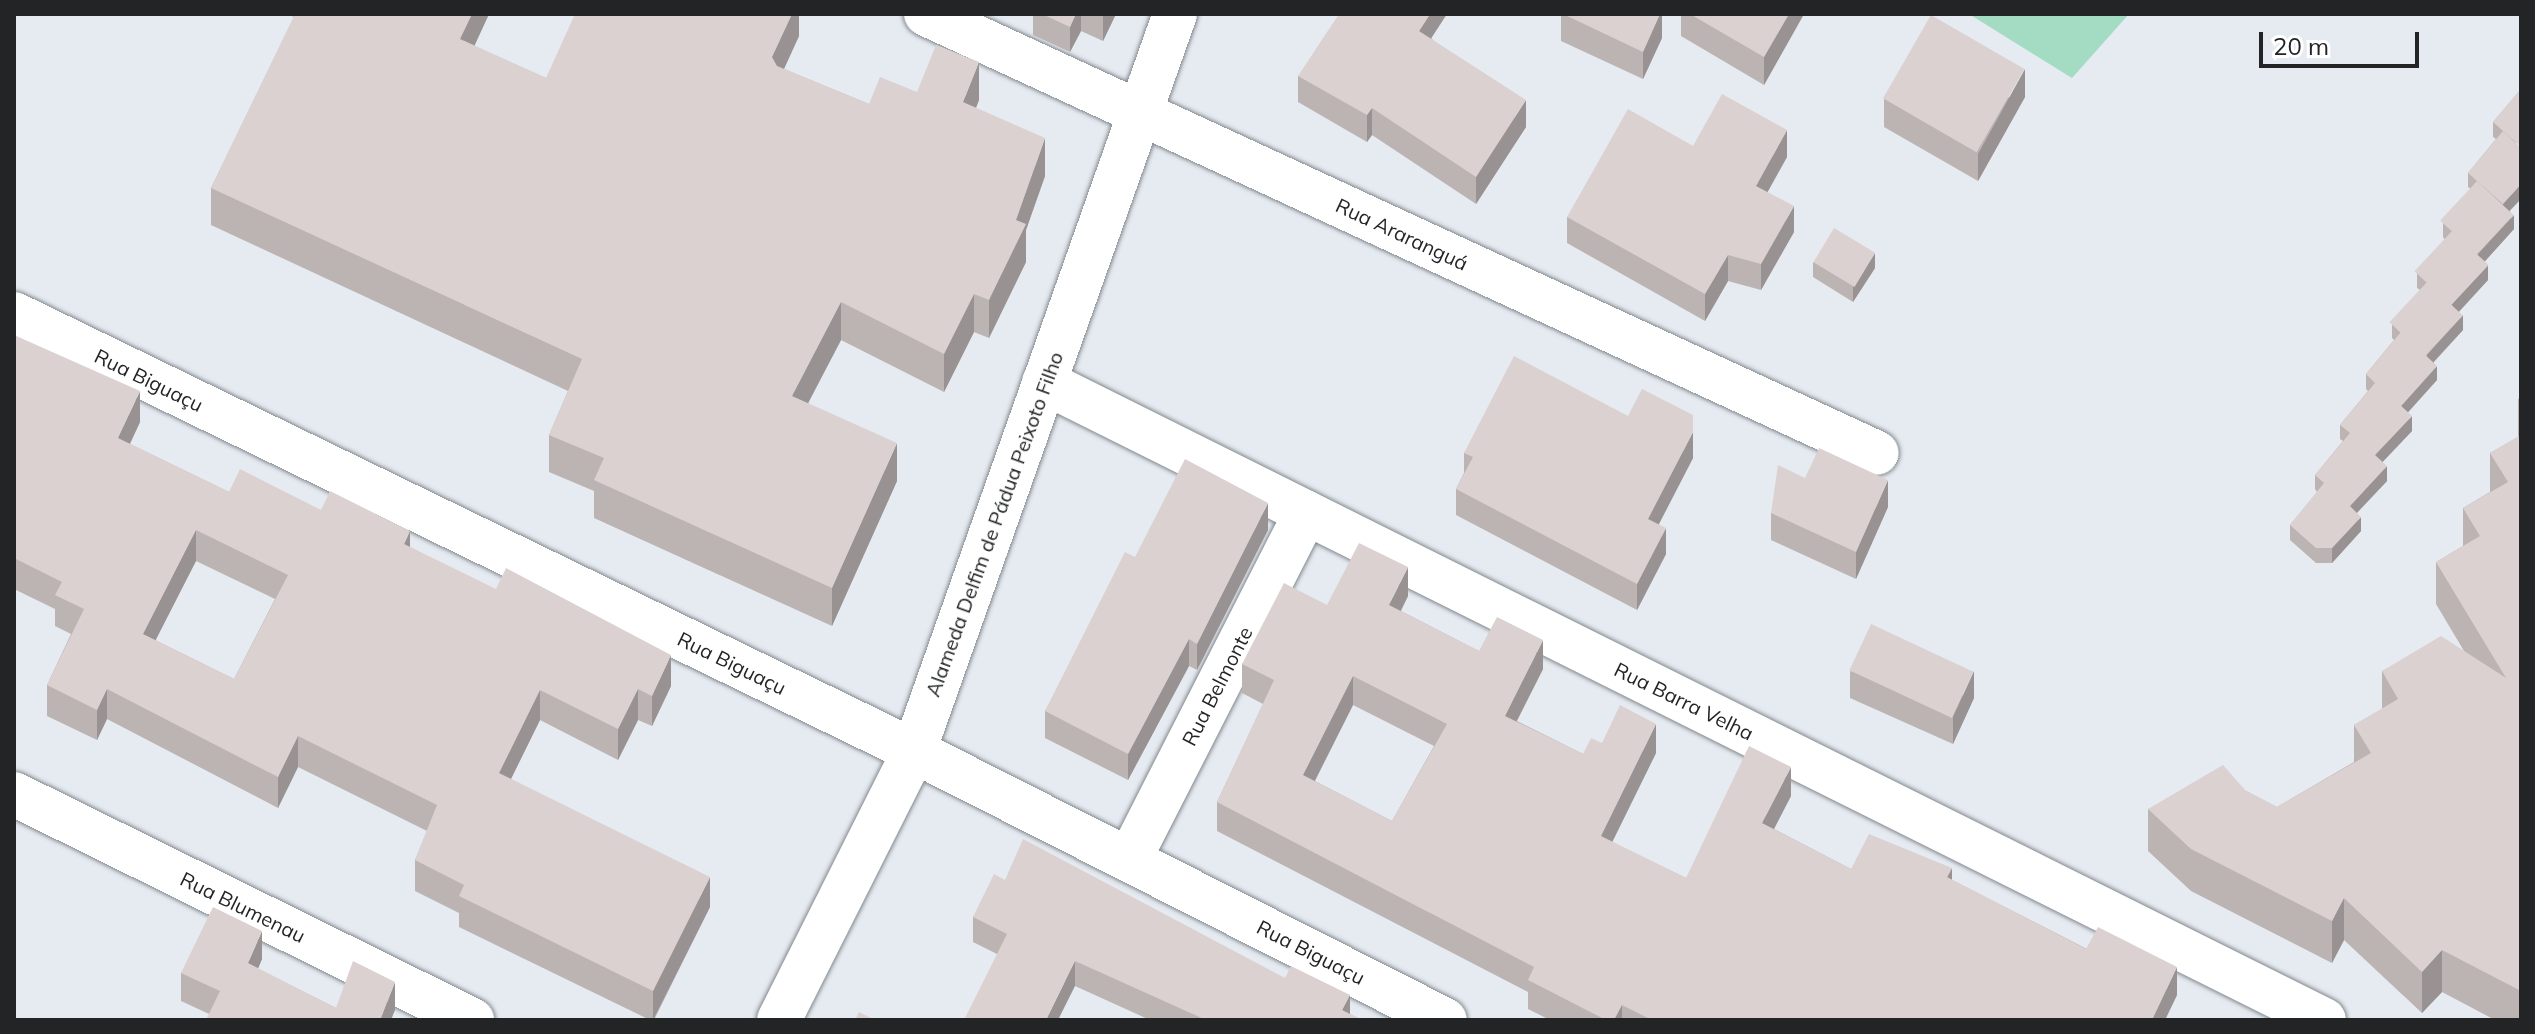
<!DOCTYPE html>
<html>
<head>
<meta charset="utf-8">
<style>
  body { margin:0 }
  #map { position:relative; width:2535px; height:1034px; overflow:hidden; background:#e5ebf1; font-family:Mulish,sans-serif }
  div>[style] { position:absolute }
  .green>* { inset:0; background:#a3dcc2 }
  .roads { filter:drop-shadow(0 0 2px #82888d) drop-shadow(0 0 2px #82888d) }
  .street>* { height:44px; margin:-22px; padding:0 22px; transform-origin:22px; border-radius:22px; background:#fff }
  .secondary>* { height:44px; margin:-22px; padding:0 22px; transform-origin:22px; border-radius:22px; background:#fff }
  .wall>* { inset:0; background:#bcb4b3 }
  .shaded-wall>* { inset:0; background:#999292 }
  .building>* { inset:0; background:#dbd1d0; transform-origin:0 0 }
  span { translate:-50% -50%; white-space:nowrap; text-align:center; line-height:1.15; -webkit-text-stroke:6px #fff; paint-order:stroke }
  .street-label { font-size:20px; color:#222426 }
  .frame { position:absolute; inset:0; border:16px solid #222426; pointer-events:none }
  .scale { position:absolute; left:2259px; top:32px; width:160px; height:36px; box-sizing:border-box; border:4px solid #222426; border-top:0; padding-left:10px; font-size:24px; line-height:28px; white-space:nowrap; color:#222426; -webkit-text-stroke:6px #fff; paint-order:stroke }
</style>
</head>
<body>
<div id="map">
  <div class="green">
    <div style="clip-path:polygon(1969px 14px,2129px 14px,2072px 78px)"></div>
  </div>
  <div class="roads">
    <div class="street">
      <div style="left:926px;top:14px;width:1047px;rotate:24.78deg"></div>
      <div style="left:1044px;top:382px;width:1430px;rotate:26.49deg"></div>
      <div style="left:1129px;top:860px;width:390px;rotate:-63deg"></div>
      <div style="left:779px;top:1020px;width:301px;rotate:-63.3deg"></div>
    </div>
    <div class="secondary">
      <div style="left:14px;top:314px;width:1000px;rotate:25.9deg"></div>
      <div style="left:914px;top:751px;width:595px;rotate:26.87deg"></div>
      <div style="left:914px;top:751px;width:782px;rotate:-70.5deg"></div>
      <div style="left:14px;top:794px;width:511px;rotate:26.26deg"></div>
    </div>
  </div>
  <div class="wall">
    <div style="clip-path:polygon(287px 14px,489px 14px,474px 46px,546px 78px,799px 14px,799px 36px,784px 69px,869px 104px,917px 92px,979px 100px,976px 108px,1045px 176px,1026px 230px,1026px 262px,989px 338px,974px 332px,944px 392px,841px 340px,808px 403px,897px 481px,832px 626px,594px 518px,594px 491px,549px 472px,549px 435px,568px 391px,211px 225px,211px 188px,294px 17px)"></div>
    <div style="clip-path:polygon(1033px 14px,1116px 14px,1103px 41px,1081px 31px,1070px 52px,1033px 35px)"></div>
    <div style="clip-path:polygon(1561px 14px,1662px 14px,1662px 38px,1643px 79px,1561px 41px)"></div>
    <div style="clip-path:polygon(1681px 14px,1804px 14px,1764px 85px,1681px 36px)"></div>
    <div style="clip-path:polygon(1431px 38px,1526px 127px,1476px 204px,1372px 135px,1367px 142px,1298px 102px,1298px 76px)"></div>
    <div style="clip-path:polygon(2521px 69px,2521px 89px,2519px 87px,2519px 72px)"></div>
    <div style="clip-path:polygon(2521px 89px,2510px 211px,2514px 229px,2484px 262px,2488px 280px,2459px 312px,2463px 330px,2434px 362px,2437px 380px,2408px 412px,2412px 431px,2382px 462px,2387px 481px,2357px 513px,2361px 531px,2332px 563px,2316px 563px,2290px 540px,2290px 525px,2317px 492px,2315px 489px,2315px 475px,2343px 441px,2340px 439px,2340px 425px,2368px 391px,2366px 389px,2366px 374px,2394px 340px,2392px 338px,2392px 324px,2420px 290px,2417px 288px,2417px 273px,2445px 240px,2443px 237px,2443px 223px,2471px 189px,2468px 187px,2468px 173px,2496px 139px,2493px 137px,2493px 122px)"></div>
    <div style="clip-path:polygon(2025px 97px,1978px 181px,1884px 127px,1884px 99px)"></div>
    <div style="clip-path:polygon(1693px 146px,1787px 157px,1767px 192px,1794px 232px,1761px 290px,1728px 281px,1705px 321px,1567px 243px,1567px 217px)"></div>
    <div style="clip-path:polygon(1813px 262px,1875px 268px,1853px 302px,1813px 277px)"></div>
    <div style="clip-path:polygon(evenodd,14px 335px,140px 422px,130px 444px,229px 492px,321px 510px,410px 547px,671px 686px,652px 726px,638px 720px,618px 760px,540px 720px,511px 779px,710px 907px,654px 1020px,650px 1020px,459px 927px,459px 913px,415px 891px,415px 860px,427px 831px,298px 767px,278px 808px,107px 719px,97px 740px,47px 716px,47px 685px,71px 634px,55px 626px,55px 609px,14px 589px,14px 335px,196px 561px,275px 599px,234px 679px,155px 640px,196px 561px)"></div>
    <div style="clip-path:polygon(2521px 397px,2521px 1020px,2495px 1020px,2442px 992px,2422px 1013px,2344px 940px,2332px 963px,2191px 891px,2148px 851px,2148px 809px,2246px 791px,2277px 807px,2354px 762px,2354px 725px,2382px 709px,2382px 671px,2464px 651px,2436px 604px,2436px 562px,2463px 546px,2463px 508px,2490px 492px,2490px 453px,2518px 437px,2518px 399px)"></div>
    <div style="clip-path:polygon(1628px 416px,1693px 458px,1659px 524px,1666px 554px,1637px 610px,1456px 515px,1456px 489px,1464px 473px,1464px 453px)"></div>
    <div style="clip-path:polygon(1888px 507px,1856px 579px,1771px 540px,1771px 513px)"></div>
    <div style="clip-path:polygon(1268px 530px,1197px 670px,1189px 666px,1128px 780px,1045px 738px,1045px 711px,1135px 557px)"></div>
    <div style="clip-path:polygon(evenodd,1408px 596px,1401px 611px,1479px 651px,1543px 669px,1517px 721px,1583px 754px,1602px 743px,1656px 753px,1612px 842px,1686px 878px,1791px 796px,1774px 829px,1851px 869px,1952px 880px,2177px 995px,2165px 1020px,1550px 1020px,1528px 1009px,1528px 992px,1217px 831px,1217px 802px,1263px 704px,1242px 693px,1242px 664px,1327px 605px,1408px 596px,1353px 705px,1434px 746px,1392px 821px,1315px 781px,1353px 705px)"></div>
    <div style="clip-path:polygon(1850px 671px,1974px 698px,1953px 744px,1850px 698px)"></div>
    <div style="clip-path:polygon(1005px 880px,1350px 1014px,1362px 1020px,1150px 1020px,1075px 986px,997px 954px,973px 942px,973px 917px)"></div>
    <div style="clip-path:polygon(262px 959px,258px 969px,336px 1008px,395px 1010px,209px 1014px,181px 1001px,181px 973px)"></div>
  </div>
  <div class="shaded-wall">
    <div style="clip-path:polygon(472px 14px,489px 14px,460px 77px,460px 39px)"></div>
    <div style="clip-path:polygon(792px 14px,799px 14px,799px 36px,772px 95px,772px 57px)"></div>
    <div style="clip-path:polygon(1076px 14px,1081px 14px,1081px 31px,1070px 52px,1070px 27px)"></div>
    <div style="clip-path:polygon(1104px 14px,1116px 14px,1103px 41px,1103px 16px)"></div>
    <div style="clip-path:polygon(1430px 14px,1447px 14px,1419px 57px,1419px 31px)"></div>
    <div style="clip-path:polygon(1660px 14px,1662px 14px,1662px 38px,1643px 79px,1643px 52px)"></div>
    <div style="clip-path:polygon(1789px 14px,1804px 14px,1764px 85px,1764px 57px)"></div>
    <div style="clip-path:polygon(979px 62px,979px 100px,963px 140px,963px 102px)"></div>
    <div style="clip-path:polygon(2025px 69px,2025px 97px,1978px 181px,1978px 154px)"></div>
    <div style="clip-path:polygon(1526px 100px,1526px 127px,1476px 204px,1476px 177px)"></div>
    <div style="clip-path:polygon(1372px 108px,1372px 135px,1367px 142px,1367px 115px)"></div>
    <div style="clip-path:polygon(1787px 130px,1787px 157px,1756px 213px,1756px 186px)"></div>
    <div style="clip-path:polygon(1045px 138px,1045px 176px,1026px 230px,1026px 262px,989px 338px,989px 300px,1016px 220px)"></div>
    <div style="clip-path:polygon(2521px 184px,2521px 199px,2503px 218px,2503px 204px)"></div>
    <div style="clip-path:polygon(1794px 206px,1794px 232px,1761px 290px,1761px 264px)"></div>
    <div style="clip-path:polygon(2514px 215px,2514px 229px,2478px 269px,2478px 254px)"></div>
    <div style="clip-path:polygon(1875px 253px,1875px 268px,1853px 302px,1853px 287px)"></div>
    <div style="clip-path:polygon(1728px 255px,1728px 281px,1705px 321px,1705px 294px)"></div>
    <div style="clip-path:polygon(2488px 265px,2488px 280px,2452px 319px,2452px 304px)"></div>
    <div style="clip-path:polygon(974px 294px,974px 332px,944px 392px,944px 354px)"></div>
    <div style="clip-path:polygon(841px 302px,841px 340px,792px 434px,792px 396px)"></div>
    <div style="clip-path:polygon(2463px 315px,2463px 330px,2427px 369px,2427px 355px)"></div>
    <div style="clip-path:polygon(2437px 366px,2437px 380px,2401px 420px,2401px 406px)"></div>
    <div style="clip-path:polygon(140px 391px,140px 422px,118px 469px,118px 438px)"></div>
    <div style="clip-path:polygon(2412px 416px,2412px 431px,2375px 470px,2375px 455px)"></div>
    <div style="clip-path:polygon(1693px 432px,1693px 458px,1648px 545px,1648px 519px)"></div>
    <div style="clip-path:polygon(897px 443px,897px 481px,832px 626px,832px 588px)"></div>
    <div style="clip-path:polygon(2387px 466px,2387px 481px,2350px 520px,2350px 506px)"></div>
    <div style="clip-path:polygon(1888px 480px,1888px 507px,1856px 579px,1856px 552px)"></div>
    <div style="clip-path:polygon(1268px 503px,1268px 530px,1197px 670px,1197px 644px)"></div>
    <div style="clip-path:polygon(2361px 517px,2361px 531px,2332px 563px,2332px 548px)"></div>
    <div style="clip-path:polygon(1666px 528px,1666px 554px,1637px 610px,1637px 584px)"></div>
    <div style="clip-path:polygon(196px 530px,196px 561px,143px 665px,143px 634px)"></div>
    <div style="clip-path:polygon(410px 531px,410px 562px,404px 544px)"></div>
    <div style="clip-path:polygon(1408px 567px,1408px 596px,1389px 634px,1389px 605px)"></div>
    <div style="clip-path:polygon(1189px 639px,1189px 666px,1128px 780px,1128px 754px)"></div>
    <div style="clip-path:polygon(1543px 640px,1543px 669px,1505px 744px,1505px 716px)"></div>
    <div style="clip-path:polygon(671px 655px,671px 686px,652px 726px,652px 696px)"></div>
    <div style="clip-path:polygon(1974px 671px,1974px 698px,1953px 744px,1953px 717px)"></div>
    <div style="clip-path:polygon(1353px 676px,1353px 705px,1303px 804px,1303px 775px)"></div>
    <div style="clip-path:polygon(107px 689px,107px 719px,97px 740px,97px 710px)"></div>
    <div style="clip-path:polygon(638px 689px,638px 720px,618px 760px,618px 729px)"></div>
    <div style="clip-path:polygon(540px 690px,540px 720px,499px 803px,499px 773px)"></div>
    <div style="clip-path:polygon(1656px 724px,1656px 753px,1601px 865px,1601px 836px)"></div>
    <div style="clip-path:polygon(298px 736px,298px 767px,278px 808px,278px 777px)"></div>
    <div style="clip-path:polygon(1791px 767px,1791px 796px,1762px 852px,1762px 823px)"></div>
    <div style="clip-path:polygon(1952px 868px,1952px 896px,1947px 877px)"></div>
    <div style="clip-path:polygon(710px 877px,710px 907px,653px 1020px,653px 991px)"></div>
    <div style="clip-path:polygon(2344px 898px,2344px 940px,2332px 963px,2332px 921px)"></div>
    <div style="clip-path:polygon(262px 931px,262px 959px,248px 991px,248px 963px)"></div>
    <div style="clip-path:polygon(2442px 950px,2442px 992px,2422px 1013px,2422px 972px)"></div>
    <div style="clip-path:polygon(1075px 961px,1075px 986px,1058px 1020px,1046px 1020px)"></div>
    <div style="clip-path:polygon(2177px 967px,2177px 995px,2165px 1020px,2152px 1020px)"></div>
    <div style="clip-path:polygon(395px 982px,395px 1010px,391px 1020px,380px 1020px)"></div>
    <div style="clip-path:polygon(1350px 995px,1350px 1020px,1342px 1010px)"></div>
    <div style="clip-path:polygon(1622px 1005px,1622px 1020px,1614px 1020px)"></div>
  </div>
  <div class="building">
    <div style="clip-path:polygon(295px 14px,472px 14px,460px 39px,546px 78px,575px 14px,792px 14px,772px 57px,777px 66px,869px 104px,880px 77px,917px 92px,936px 45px,979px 62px,963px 102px,1045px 138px,1016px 220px,1026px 224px,989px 300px,974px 294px,944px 354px,841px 302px,792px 396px,897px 443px,832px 588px,594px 480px,604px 458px,549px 435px,582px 359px,211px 188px)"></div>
    <div style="clip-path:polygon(1042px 14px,1076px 14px,1070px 27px)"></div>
    <div style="clip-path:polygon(1339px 14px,1430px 14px,1419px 31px,1526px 100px,1476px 177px,1372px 108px,1367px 115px,1298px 76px)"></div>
    <div style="clip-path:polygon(1563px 14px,1660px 14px,1643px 52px)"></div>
    <div style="clip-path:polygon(1690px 14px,1789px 14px,1764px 57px)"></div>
    <div style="left:1931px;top:15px;width:108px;height:96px;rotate:30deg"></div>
    <div style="clip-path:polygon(2521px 89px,2521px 147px,2493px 122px)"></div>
    <div style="clip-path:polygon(1722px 94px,1787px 130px,1756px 186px,1794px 206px,1761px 264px,1728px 255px,1705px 294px,1567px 217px,1628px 109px,1693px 146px)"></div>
    <div style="clip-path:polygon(2503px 131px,2521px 148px,2521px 184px,2503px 204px,2468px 173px)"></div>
    <div style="left:2477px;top:181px;width:50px;height:54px;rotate:43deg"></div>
    <div style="left:1834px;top:228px;width:48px;height:40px;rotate:31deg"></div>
    <div style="left:2452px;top:231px;width:50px;height:55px;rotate:43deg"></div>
    <div style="left:2427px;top:282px;width:49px;height:55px;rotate:43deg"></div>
    <div style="clip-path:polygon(2401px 332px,2437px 366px,2401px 406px,2396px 401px,2412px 416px,2375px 455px,2387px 466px,2350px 506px,2361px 517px,2332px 548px,2316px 548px,2290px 525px,2324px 483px,2315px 475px,2350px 433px,2340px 425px,2375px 383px,2366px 374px)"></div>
    <div style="clip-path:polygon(evenodd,14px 335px,140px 391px,118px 438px,229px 492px,240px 469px,321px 510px,330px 491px,410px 531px,404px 544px,496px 589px,506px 568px,671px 655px,652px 696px,638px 689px,618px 729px,540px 690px,499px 773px,710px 877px,653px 991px,459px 896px,464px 885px,415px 860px,437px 805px,298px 736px,278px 777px,107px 689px,97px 710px,47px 685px,84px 609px,55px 595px,62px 582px,14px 558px,14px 335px,196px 530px,288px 575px,234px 679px,143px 634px,196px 530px)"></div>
    <div style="clip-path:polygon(1514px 356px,1628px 416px,1642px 389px,1693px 415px,1693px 432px,1648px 519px,1666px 528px,1637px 584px,1456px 489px,1473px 457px,1464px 453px)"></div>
    <div style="clip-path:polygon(2521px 435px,2521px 991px,2442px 950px,2422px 972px,2344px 898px,2332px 921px,2191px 849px,2148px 809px,2223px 765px,2246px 791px,2277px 807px,2371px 753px,2354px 725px,2398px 699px,2382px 671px,2441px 636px,2506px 678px,2436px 562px,2480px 536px,2463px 508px,2508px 482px,2490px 453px)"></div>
    <div style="clip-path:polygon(1819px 448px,1888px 480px,1856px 552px,1771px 513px,1778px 465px,1805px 478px)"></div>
    <div style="clip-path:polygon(1185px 459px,1268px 503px,1197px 644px,1189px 639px,1128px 754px,1045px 711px,1125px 552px,1135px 557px)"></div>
    <div style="clip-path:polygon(evenodd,1359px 543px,1408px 567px,1389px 605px,1479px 651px,1497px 617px,1543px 640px,1505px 716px,1583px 754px,1591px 738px,1602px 743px,1620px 705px,1656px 724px,1601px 836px,1686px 878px,1749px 746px,1791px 767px,1762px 823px,1851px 869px,1869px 834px,1952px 868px,1947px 877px,2086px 949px,2098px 927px,2177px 967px,2152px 1020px,1652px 1020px,1622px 1005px,1614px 1020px,1606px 1020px,1528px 980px,1534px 967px,1217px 802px,1274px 680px,1242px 664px,1284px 583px,1327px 605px,1359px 543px,1353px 676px,1447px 724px,1392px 821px,1303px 775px,1353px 676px)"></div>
    <div style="left:1871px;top:624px;width:113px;height:51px;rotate:25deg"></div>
    <div style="clip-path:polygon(1023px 839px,1285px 978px,1291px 966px,1350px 995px,1342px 1010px,1362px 1020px,1206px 1020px,1075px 961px,1046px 1020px,964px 1020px,1007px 934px,973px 917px,994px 874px,1005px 880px)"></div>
    <div style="clip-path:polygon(213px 907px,262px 931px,248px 963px,336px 1008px,353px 961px,395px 982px,380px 1020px,206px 1020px,220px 991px,181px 973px)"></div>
    <div style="clip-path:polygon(859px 1012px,875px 1020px,855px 1020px)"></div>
  </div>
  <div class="street-label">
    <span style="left:1402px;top:234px;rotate:25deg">Rua Araranguá</span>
    <span style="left:149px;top:380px;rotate:26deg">Rua Biguaçu</span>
    <span style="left:994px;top:524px;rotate:-70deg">Alameda Delfim de Pádua Peixoto Filho</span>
    <span style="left:732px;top:663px;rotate:26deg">Rua Biguaçu</span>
    <span style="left:1217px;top:686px;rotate:-63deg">Rua Belmonte</span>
    <span style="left:1684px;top:701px;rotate:26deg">Rua Barra Velha</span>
    <span style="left:243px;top:907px;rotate:26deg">Rua Blumenau</span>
    <span style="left:1311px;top:952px;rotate:27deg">Rua Biguaçu</span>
  </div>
  <div class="frame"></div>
  <div class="scale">20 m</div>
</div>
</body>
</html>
